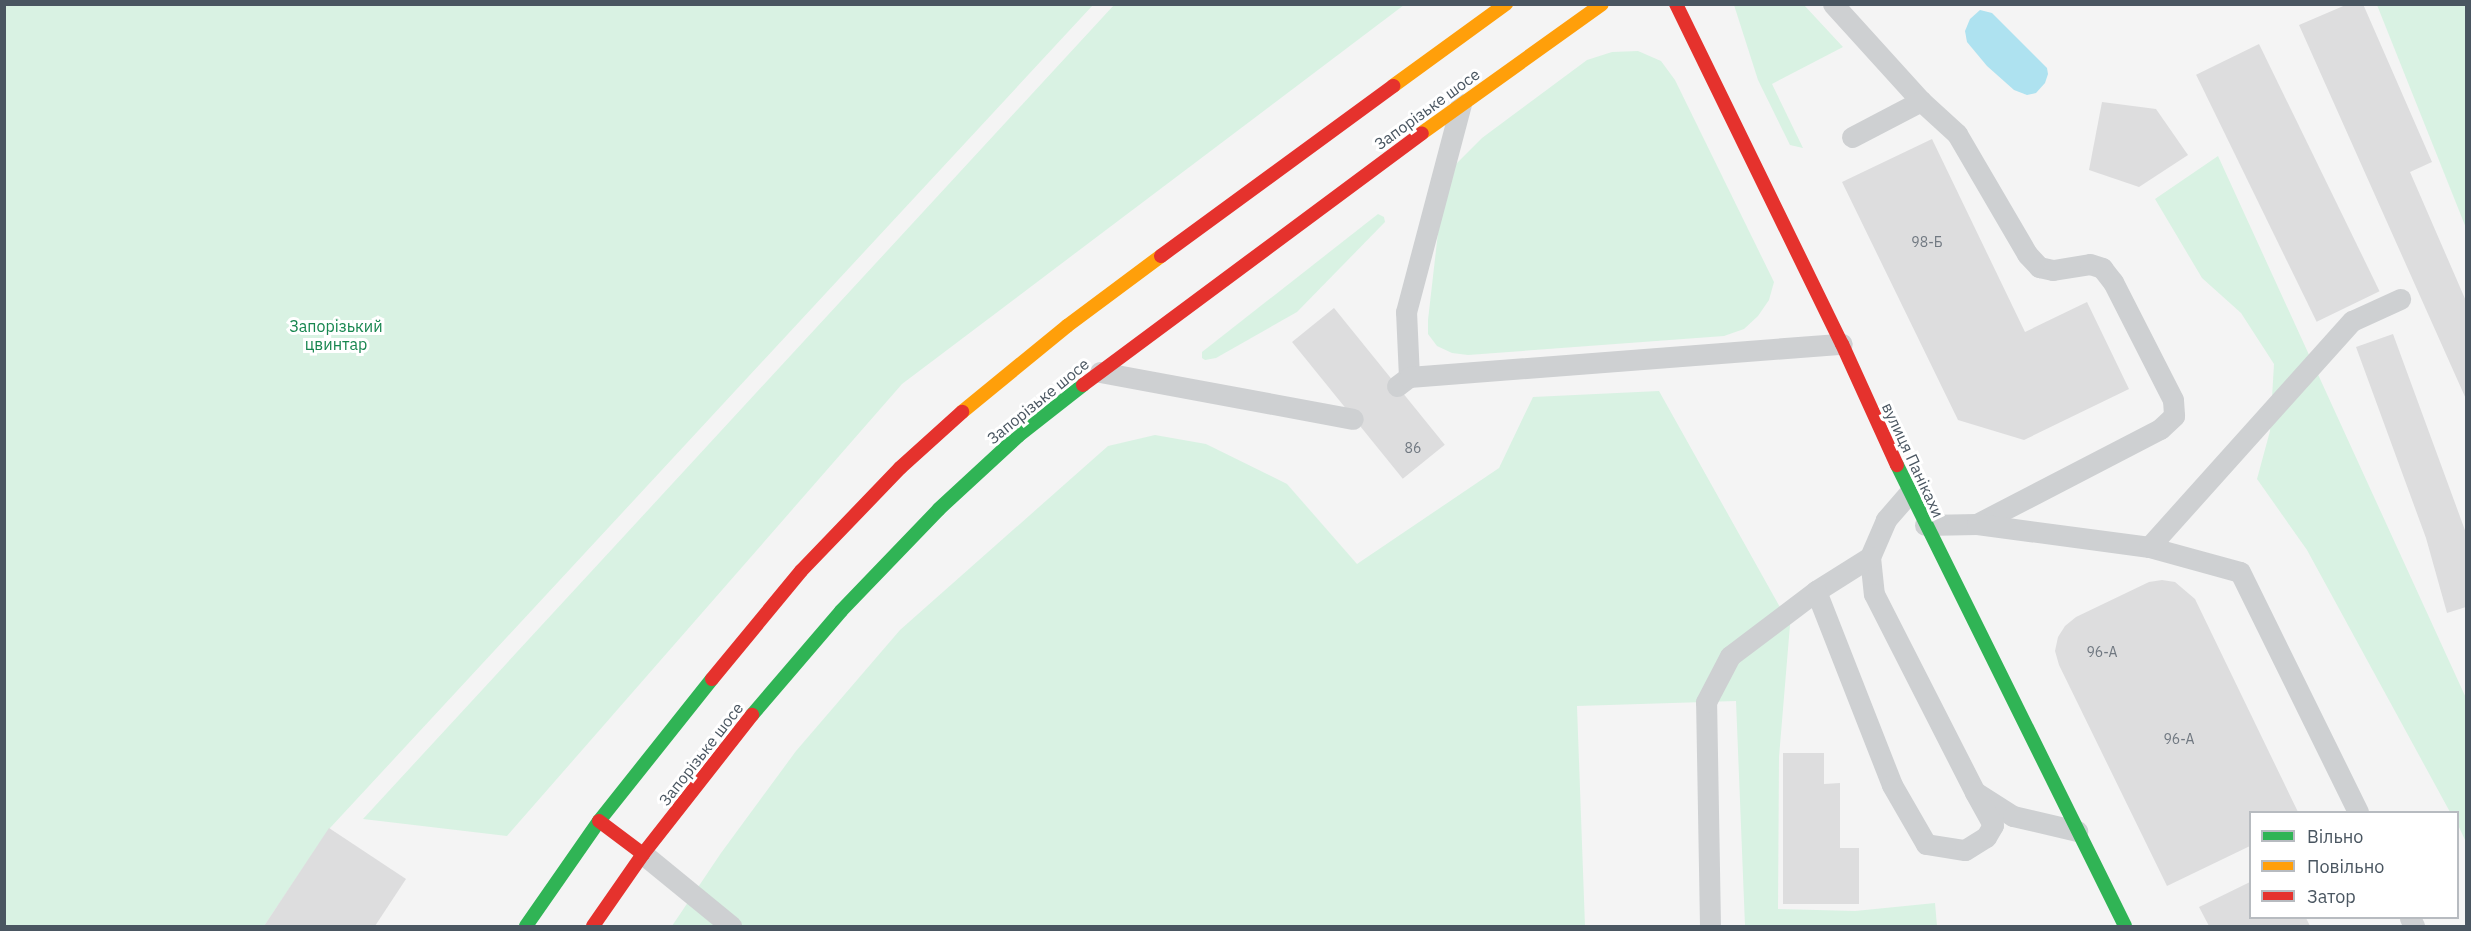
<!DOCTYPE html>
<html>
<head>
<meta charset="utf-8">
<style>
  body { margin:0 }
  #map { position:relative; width:2471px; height:931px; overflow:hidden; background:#f4f4f4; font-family:"IBM Plex Sans",sans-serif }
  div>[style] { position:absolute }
  .green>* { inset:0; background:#d9f2e3 }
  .water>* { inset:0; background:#aee2f0 }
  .building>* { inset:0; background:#ddddde; transform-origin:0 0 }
  .lane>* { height:21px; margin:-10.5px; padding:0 10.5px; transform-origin:10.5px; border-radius:10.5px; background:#ced0d2 }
  .fast>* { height:14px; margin:-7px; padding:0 7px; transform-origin:7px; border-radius:7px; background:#30b455 }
  .slow>* { height:14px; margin:-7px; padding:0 7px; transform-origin:7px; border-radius:7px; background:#ff9f0a }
  .jam>* { height:14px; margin:-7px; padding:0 7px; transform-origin:7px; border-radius:7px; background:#e5322d }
  span { translate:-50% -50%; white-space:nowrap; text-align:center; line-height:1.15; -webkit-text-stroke:6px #fff; paint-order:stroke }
  .number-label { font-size:14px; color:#707881 }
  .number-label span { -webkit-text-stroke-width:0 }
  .street-label { font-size:16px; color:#4a5661 }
  .park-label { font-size:16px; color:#17864f }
  .frame { position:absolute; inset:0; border:6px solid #4a5661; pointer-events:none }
  .legend { position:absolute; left:2249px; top:811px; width:210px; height:108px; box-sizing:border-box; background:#fff; border:2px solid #b7bbc0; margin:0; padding:8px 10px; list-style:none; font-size:18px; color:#4a5661 }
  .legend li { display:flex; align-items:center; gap:12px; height:30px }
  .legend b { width:30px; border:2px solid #b7bbc0 }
</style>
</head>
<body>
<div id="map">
  <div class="green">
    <div style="clip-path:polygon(5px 5px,1093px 5px,330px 828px,264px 926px,5px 926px)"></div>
    <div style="clip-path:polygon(1114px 5px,1404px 5px,902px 384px,507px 836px,363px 819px)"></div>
    <div style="clip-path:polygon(1734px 5px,1804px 5px,1843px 47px,1772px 84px,1803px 148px,1790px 145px,1758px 80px)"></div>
    <div style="clip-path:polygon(2377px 5px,2466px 5px,2466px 228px)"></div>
    <div style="clip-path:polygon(1638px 51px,1661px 61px,1675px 80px,1774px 282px,1769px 300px,1758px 316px,1744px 329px,1724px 336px,1468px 355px,1452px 353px,1437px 346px,1428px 334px,1428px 320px,1443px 189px,1454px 166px,1482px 138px,1587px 60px,1612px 52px)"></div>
    <div style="clip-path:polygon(2218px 156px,2466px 698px,2466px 842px,2458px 825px,2458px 812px,2450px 812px,2307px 550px,2257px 479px,2270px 431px,2274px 364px,2241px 313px,2202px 278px,2155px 199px)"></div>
    <div style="clip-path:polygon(1378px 214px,1384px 217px,1385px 222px,1297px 312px,1216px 358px,1205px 360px,1202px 358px,1202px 352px)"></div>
    <div style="clip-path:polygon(1659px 391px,1790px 625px,1779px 757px,1778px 909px,1855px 911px,1935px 903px,1937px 926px,1745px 926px,1736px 701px,1577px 706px,1585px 926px,672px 926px,721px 853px,796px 751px,900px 630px,1108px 446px,1155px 435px,1206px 444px,1287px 484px,1357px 564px,1499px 468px,1533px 397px)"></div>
  </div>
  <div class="water">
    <div style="clip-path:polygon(1980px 10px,1992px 13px,2047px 68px,2048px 74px,2045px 83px,2036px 93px,2027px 95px,2014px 90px,1987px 66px,1967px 42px,1965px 31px,1970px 19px)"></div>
  </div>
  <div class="building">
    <div style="clip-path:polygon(2348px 4px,2363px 4px,2432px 162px,2410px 172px,2466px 301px,2466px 399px,2299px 25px)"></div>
    <div style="left:2259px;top:44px;width:275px;height:70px;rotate:64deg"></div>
    <div style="clip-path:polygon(2102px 102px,2156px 109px,2188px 155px,2139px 187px,2089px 170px)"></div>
    <div style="clip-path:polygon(1932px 139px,2025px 332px,2087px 302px,2129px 389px,2024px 440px,1958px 420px,1842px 182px)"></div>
    <div style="left:1334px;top:308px;width:176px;height:54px;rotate:51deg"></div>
    <div style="clip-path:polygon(2393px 334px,2466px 533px,2466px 607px,2447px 613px,2426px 538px,2356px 347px)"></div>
    <div style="clip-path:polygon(2162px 580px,2175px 582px,2195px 599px,2298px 812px,2250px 812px,2250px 846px,2167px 886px,2059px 665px,2055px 651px,2058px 637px,2065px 626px,2076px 617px,2149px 582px)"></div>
    <div style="clip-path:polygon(1783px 753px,1824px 753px,1824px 784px,1840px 783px,1840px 848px,1859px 848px,1859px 904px,1783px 904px)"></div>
    <div style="clip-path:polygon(329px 828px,406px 879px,375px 926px,264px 926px)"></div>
    <div style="clip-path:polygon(2250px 882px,2250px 918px,2306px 918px,2310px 926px,2209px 926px,2199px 907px)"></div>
  </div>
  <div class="lane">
    <div style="left:1833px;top:4px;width:131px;rotate:47.8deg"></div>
    <div style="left:1921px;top:101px;width:49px;rotate:42.5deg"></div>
    <div style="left:1957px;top:134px;width:139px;rotate:59.7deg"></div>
    <div style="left:2027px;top:254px;width:18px;rotate:47deg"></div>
    <div style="left:2039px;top:267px;width:14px;rotate:12deg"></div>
    <div style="left:2053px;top:270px;width:37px;rotate:-9deg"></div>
    <div style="left:2090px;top:264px;width:13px;rotate:18deg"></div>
    <div style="left:2102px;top:268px;width:18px;rotate:52deg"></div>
    <div style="left:2113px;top:282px;width:132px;rotate:63deg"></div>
    <div style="left:2173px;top:400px;width:16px;rotate:86deg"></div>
    <div style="left:2174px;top:416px;width:19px;rotate:137deg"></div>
    <div style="left:2160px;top:429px;width:206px;rotate:152.6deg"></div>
    <div style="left:1852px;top:137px;width:78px;rotate:-27.6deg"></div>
    <div style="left:1100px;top:372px;width:257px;rotate:10.5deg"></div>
    <div style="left:1409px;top:377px;width:65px;rotate:-92.6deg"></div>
    <div style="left:1406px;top:312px;width:215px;rotate:-75.2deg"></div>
    <div style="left:1397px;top:386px;width:15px;rotate:-37deg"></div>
    <div style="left:1409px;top:377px;width:434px;rotate:-4.4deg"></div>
    <div style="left:1910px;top:492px;width:37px;rotate:131deg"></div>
    <div style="left:1886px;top:520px;width:40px;rotate:113.4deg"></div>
    <div style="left:1870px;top:557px;width:37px;rotate:84deg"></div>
    <div style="left:1874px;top:594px;width:222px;rotate:63deg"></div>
    <div style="left:1975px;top:792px;width:45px;rotate:32.3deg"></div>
    <div style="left:2013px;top:816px;width:66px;rotate:13.2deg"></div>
    <div style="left:1925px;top:525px;width:52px;rotate:-1.1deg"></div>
    <div style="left:1977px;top:524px;width:174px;rotate:7.6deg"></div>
    <div style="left:2149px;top:547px;width:94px;rotate:15.4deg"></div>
    <div style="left:2240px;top:572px;width:267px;rotate:63.8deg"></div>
    <div style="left:2149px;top:547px;width:304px;rotate:-48.1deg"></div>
    <div style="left:2352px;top:321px;width:53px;rotate:-24.6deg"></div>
    <div style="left:1816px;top:591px;width:64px;rotate:-32.2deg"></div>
    <div style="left:643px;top:854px;width:114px;rotate:39.3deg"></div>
    <div style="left:2410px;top:918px;width:9px;rotate:63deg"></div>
    <div style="left:1710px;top:926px;width:224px;rotate:-91deg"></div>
    <div style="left:1706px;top:702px;width:52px;rotate:-62.4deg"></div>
    <div style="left:1730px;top:656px;width:108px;rotate:-37.1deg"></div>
    <div style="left:1816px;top:591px;width:208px;rotate:68.6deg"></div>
    <div style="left:1892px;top:785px;width:68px;rotate:60deg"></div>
    <div style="left:1926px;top:844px;width:39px;rotate:9deg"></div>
    <div style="left:1965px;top:850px;width:25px;rotate:-32deg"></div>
    <div style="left:1986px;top:837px;width:14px;rotate:-60deg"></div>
    <div style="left:1993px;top:825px;width:38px;rotate:-119deg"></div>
  </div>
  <div class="fast">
    <div style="left:1897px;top:465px;width:514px;rotate:63.68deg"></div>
    <div style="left:752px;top:715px;width:137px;rotate:-49.4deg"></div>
    <div style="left:841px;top:611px;width:141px;rotate:-46.1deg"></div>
    <div style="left:939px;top:509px;width:108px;rotate:-42.7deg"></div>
    <div style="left:1018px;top:436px;width:83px;rotate:-38.1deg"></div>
    <div style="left:526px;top:926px;width:128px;rotate:-55.2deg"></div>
    <div style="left:599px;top:821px;width:181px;rotate:-51.5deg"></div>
  </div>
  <div class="slow">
    <div style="left:1393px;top:86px;width:140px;rotate:-36deg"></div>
    <div style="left:1422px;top:133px;width:221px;rotate:-35.6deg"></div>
    <div style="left:962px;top:412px;width:136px;rotate:-39.3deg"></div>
    <div style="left:1067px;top:326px;width:117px;rotate:-36.7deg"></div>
  </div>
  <div class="jam">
    <div style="left:1676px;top:4px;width:378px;rotate:64deg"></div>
    <div style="left:1842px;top:344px;width:133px;rotate:65.6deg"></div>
    <div style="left:1161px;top:256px;width:288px;rotate:-36.2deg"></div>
    <div style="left:1083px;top:385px;width:422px;rotate:-36.6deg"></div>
    <div style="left:712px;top:679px;width:140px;rotate:-50.5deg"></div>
    <div style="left:801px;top:571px;width:143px;rotate:-46.1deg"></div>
    <div style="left:900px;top:468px;width:84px;rotate:-42.1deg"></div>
    <div style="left:599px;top:821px;width:55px;rotate:36.9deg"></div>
    <div style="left:593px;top:926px;width:88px;rotate:-55.2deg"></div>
    <div style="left:643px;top:854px;width:177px;rotate:-51.9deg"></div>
  </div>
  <div class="number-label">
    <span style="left:1927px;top:242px">98-Б</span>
    <span style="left:1413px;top:448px">86</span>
    <span style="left:2102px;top:652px">96-А</span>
    <span style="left:2179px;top:739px">96-А</span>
  </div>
  <div class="street-label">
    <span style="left:1427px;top:109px;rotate:-36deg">Запорізьке шосе</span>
    <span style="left:1038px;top:401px;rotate:-39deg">Запорізьке шосе</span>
    <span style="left:1913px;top:460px;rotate:65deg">вулиця Панікахи</span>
    <span style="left:701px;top:754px;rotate:-52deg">Запорізьке шосе</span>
  </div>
  <div class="park-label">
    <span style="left:336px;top:335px">Запорізький<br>цвинтар</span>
  </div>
  <div class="frame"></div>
  <ul class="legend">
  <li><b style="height:8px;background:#30b455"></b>Вільно</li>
  <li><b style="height:8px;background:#ff9f0a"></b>Повільно</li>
  <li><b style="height:8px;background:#e5322d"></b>Затор</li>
  </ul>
</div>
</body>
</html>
